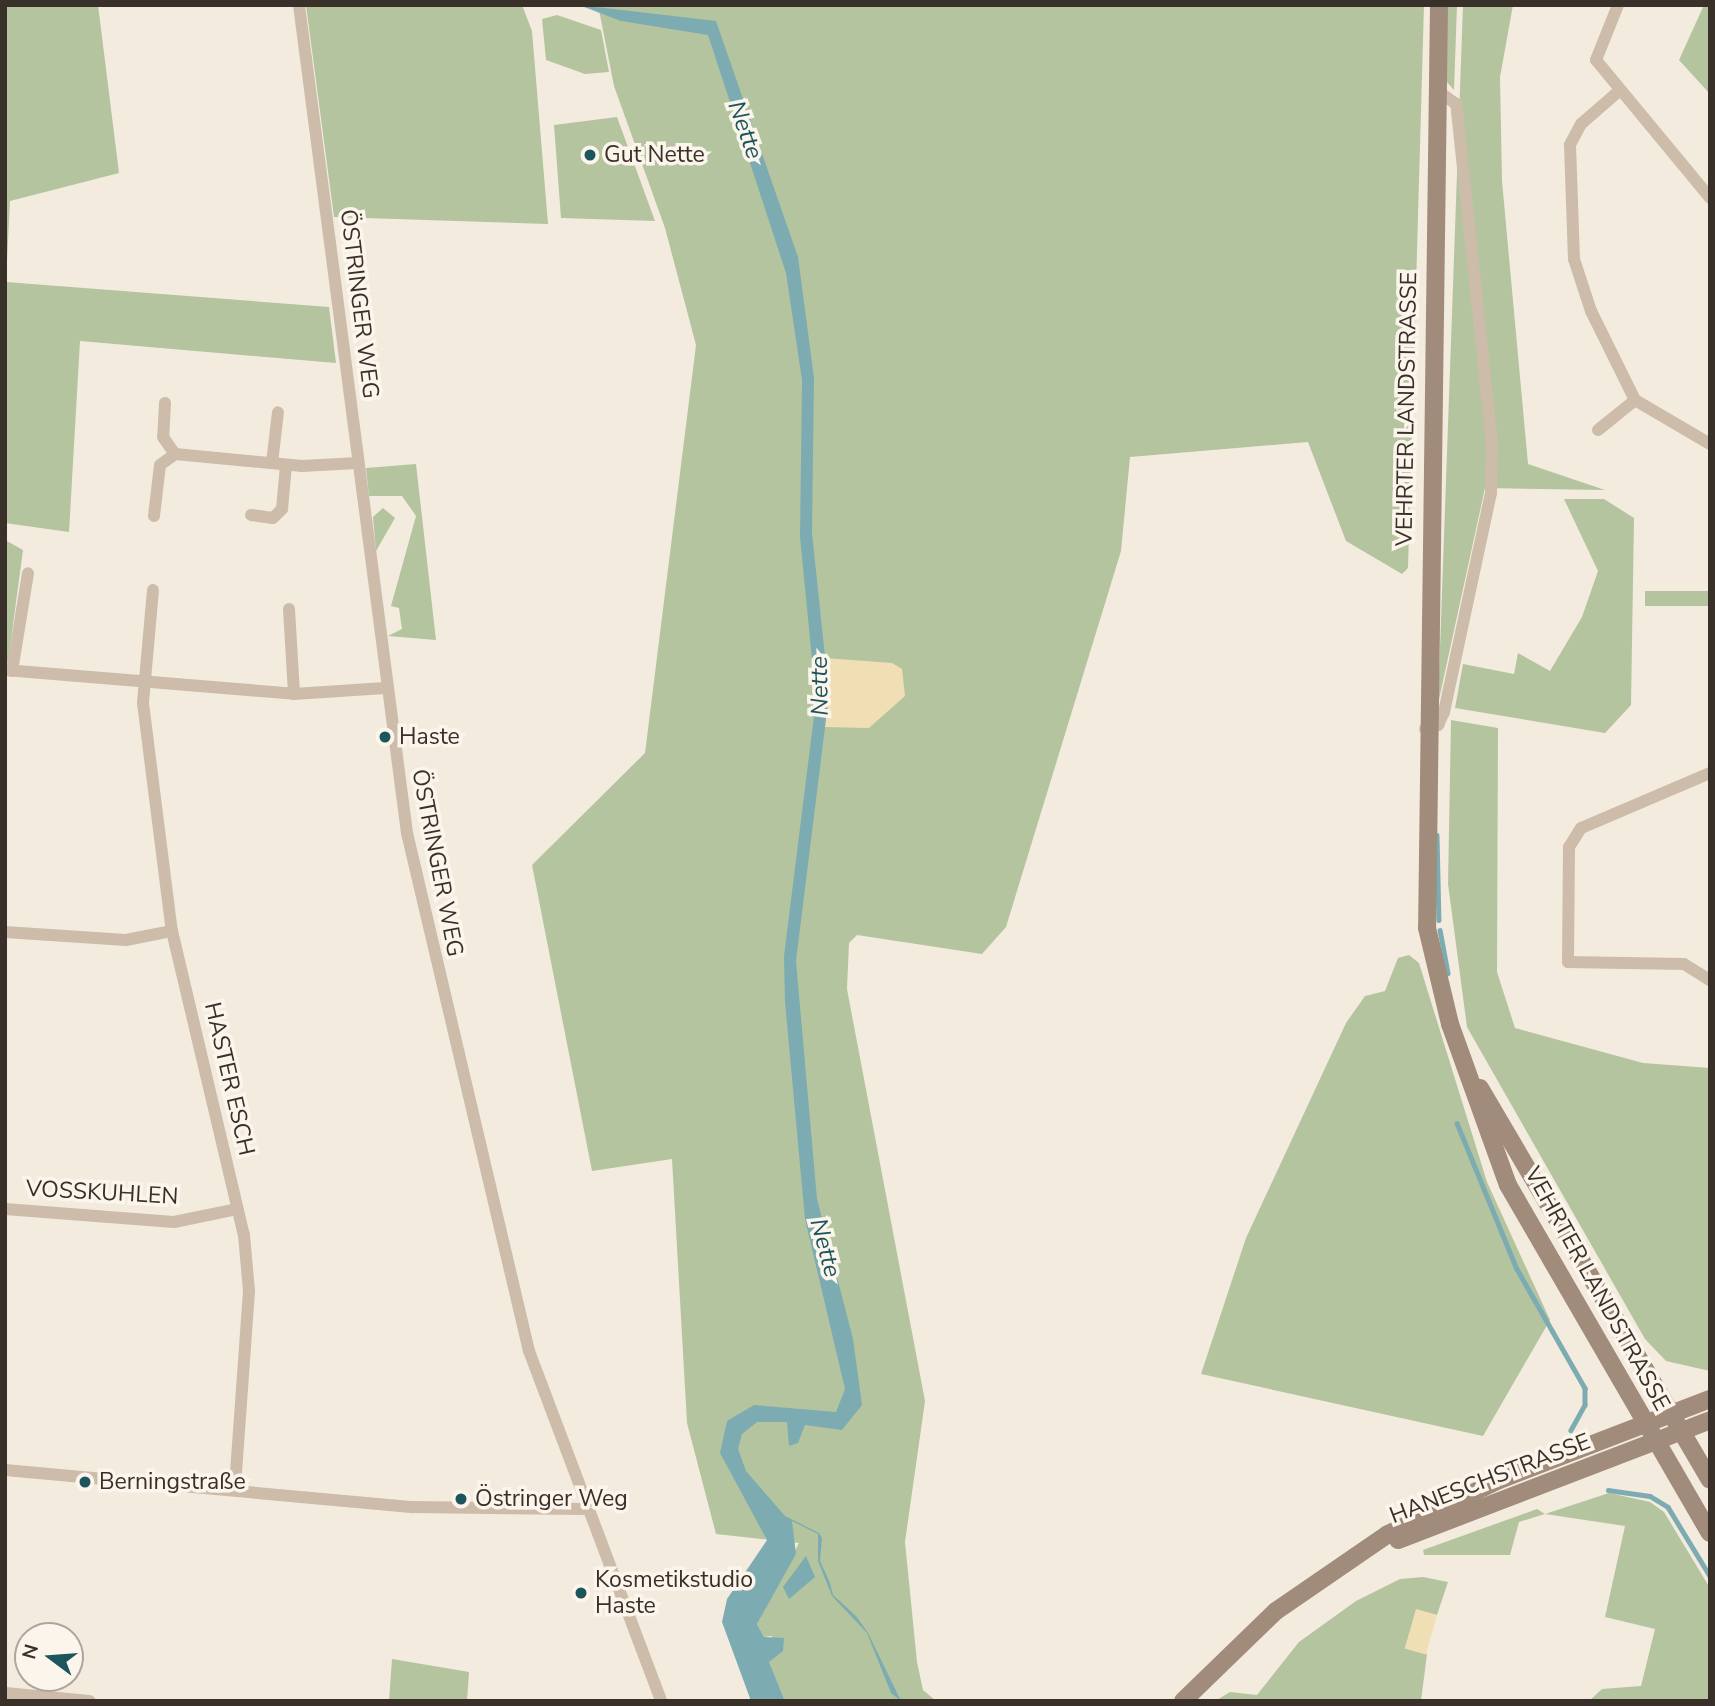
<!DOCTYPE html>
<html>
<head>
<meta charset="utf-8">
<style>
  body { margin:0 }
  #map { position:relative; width:1715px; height:1706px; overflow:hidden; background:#f4ebdf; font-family:"Nunito Sans",sans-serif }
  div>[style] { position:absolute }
  .green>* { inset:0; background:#b4c49e; transform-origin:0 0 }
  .sand>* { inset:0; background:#f0dfb5; transform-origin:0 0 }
  .water>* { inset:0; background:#7cacb2 }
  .stream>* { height:4.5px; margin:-2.25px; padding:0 2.25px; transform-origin:2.25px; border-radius:2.25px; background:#7cacb2 }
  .street>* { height:12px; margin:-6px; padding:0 6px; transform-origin:6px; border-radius:6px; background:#cdbcaa }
  .secondary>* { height:18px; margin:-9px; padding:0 9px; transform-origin:9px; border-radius:9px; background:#a18b7b }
  .dots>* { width:19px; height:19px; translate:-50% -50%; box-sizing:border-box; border:4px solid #fbf5ec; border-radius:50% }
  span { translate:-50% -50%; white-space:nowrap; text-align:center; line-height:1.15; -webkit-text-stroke:7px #fbf5ec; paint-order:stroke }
  .poi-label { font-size:23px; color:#3a302a }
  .left { translate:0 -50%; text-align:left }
  .street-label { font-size:23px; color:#3a302a }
  .water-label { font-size:24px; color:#1d555d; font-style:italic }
  .frame { position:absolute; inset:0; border:7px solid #3a302a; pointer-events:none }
  .north { position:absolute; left:14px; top:1622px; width:70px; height:70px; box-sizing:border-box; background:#fbf5ec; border:2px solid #aea69e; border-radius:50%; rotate:286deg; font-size:19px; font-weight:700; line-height:28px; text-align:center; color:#3a302a }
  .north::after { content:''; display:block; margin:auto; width:24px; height:32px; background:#1d555d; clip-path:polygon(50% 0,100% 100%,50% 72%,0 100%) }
</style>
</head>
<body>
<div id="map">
  <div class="green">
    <div style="clip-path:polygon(5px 5px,98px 5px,119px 173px,10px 201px,6px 282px,329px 307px,336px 363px,80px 341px,69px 532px,5px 523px)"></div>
    <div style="clip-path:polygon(306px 5px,522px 5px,532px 31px,548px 224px,334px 217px)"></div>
    <div style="clip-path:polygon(598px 5px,1424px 5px,1408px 568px,1402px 574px,1346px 541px,1308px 442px,1130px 457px,1121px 551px,1006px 927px,982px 954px,857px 935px,849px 943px,847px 989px,925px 1401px,905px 1542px,917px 1662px,923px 1690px,936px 1701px,785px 1701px,769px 1663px,772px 1636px,764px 1637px,757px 1624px,799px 1543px,716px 1534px,687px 1423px,672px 1159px,592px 1171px,532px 865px,645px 753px,696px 345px,665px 228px,614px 86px)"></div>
    <div style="clip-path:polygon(1446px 5px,1457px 5px,1454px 90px,1445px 80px)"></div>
    <div style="clip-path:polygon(1463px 5px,1513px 5px,1500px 77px,1502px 181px,1528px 464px,1605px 490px,1485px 488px,1438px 704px)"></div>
    <div style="clip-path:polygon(1704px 5px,1710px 5px,1710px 94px,1679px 60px)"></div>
    <div style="clip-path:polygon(557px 15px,601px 30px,609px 72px,585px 74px,546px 60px,542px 19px)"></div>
    <div style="clip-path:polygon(617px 117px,655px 221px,561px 218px,554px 125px)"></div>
    <div style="clip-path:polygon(416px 464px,436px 640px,388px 636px,402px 629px,399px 608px,391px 606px,416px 516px,402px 496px,369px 496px,366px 468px)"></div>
    <div style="clip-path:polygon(1564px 499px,1604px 499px,1634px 518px,1631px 705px,1605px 733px,1455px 708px,1463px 664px,1514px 674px,1518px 653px,1550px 671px,1582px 617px,1598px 571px)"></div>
    <div style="clip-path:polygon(383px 508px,395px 518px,376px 551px,373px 517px)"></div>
    <div style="clip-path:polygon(5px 540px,23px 550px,8px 662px,5px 662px)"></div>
    <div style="left:1645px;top:591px;width:65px;height:15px"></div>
    <div style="clip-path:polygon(1451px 720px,1498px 728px,1497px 972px,1515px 1028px,1643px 1063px,1710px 1068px,1710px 1371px,1666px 1361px,1645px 1339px,1467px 1027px,1448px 884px)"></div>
    <div style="clip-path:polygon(1409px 955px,1419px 963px,1487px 1182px,1550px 1320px,1483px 1436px,1201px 1374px,1246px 1238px,1346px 1023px,1365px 996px,1385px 991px,1398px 958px)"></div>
    <div style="clip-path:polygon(1609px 1493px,1650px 1502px,1664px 1512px,1710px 1588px,1710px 1701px,1589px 1701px,1602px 1689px,1641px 1686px,1655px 1629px,1605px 1617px,1625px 1526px,1545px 1514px,1519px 1522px,1510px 1555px,1424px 1555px,1423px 1550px,1537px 1509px,1545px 1514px)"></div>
    <div style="clip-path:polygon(1423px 1577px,1448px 1582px,1437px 1615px,1416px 1610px,1406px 1648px,1427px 1654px,1421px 1701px,1215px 1701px,1230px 1692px,1257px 1695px,1299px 1642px,1356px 1601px,1400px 1579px)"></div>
    <div style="clip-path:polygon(392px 1659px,469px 1672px,467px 1701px,389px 1701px)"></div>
  </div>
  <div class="sand">
    <div style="clip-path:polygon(825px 658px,892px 663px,902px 669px,905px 696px,869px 728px,825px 727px)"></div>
    <div style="left:1416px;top:1609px;width:22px;height:41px;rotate:16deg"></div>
  </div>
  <div class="water">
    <div style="clip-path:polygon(579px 5px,716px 21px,798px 257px,814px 378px,812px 533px,829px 695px,796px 961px,817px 1199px,853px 1339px,862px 1405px,842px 1430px,805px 1425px,798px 1443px,789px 1446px,787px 1422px,757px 1422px,742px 1434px,738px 1449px,746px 1471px,785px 1516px,819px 1533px,822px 1538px,820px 1561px,830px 1583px,833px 1595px,856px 1616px,868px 1633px,901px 1701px,891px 1693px,867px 1633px,832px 1596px,818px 1561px,818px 1534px,792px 1521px,796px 1554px,757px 1624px,764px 1637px,784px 1638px,783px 1651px,769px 1662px,785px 1701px,751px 1701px,722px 1622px,727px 1599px,767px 1540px,720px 1453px,727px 1421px,754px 1405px,836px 1412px,845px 1389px,805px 1219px,785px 1002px,784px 956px,816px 700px,800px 537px,802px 380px,786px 273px,708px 35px,621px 21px)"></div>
    <div style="clip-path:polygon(806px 1556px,815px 1577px,789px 1599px,783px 1587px)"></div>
  </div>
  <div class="stream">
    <div style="left:1437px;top:835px;width:85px;rotate:88.7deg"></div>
    <div style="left:1440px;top:930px;width:44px;rotate:79.5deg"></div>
    <div style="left:1457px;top:1123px;width:158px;rotate:67.7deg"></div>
    <div style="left:1517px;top:1269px;width:137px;rotate:60.3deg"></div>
    <div style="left:1585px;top:1388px;width:17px;rotate:90deg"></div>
    <div style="left:1585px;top:1405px;width:29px;rotate:119deg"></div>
    <div style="left:1608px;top:1490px;width:42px;rotate:8.1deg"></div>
    <div style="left:1650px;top:1496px;width:21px;rotate:31deg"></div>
    <div style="left:1668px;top:1507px;width:81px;rotate:58.7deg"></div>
  </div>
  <div class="street">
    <div style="left:299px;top:5px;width:835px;rotate:82.57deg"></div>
    <div style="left:407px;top:833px;width:532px;rotate:76.75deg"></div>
    <div style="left:529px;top:1351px;width:374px;rotate:69.3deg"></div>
    <div style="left:1618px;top:5px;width:59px;rotate:111.8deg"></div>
    <div style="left:1596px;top:60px;width:179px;rotate:50.4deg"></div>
    <div style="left:1619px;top:91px;width:50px;rotate:139deg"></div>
    <div style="left:1581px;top:124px;width:24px;rotate:118deg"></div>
    <div style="left:1570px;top:145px;width:114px;rotate:88deg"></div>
    <div style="left:1574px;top:259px;width:55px;rotate:71.9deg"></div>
    <div style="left:1591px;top:311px;width:99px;rotate:63.7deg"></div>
    <div style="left:1635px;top:400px;width:87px;rotate:30.4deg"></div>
    <div style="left:165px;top:403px;width:34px;rotate:93deg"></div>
    <div style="left:163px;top:437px;width:21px;rotate:55deg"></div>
    <div style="left:1598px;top:430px;width:48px;rotate:-39deg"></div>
    <div style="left:272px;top:463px;width:51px;rotate:-83.3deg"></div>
    <div style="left:251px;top:515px;width:22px;rotate:8deg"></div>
    <div style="left:273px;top:518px;width:13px;rotate:-45deg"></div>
    <div style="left:282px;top:509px;width:44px;rotate:-84.8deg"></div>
    <div style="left:154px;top:516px;width:51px;rotate:-83.3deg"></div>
    <div style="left:160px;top:465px;width:19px;rotate:-36deg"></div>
    <div style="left:175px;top:454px;width:128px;rotate:5.4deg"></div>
    <div style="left:302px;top:466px;width:55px;rotate:-3.1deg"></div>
    <div style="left:153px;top:590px;width:113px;rotate:95.1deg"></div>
    <div style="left:143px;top:703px;width:230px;rotate:82.8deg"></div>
    <div style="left:172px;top:931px;width:312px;rotate:76.7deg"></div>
    <div style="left:244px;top:1235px;width:56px;rotate:84.9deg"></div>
    <div style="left:249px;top:1291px;width:196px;rotate:94.1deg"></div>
    <div style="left:289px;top:609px;width:85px;rotate:86.6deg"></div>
    <div style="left:5px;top:670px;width:290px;rotate:4.7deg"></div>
    <div style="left:294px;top:694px;width:91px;rotate:-3.8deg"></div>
    <div style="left:12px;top:671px;width:99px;rotate:-80.7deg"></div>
    <div style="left:1425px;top:729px;width:14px;rotate:-17deg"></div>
    <div style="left:1438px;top:725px;width:14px;rotate:-65deg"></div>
    <div style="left:1444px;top:712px;width:224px;rotate:-77.9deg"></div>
    <div style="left:1491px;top:493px;width:49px;rotate:-88.8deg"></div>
    <div style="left:1492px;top:444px;width:342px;rotate:-96deg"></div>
    <div style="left:1456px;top:104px;width:24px;rotate:-144deg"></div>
    <div style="left:1710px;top:773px;width:140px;rotate:156.9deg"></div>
    <div style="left:1581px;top:828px;width:22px;rotate:122deg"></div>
    <div style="left:1569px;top:847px;width:115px;rotate:90.5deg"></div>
    <div style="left:1568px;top:962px;width:116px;rotate:1deg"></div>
    <div style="left:1684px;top:964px;width:31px;rotate:32deg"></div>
    <div style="left:5px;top:932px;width:121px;rotate:3.8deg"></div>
    <div style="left:126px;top:940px;width:47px;rotate:-11.1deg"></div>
    <div style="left:5px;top:1209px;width:169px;rotate:4.4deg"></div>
    <div style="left:174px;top:1222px;width:64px;rotate:-11.7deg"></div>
    <div style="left:5px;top:1470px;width:410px;rotate:5.2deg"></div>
    <div style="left:413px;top:1507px;width:172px;rotate:0.7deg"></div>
    <div style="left:5px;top:1693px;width:85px;rotate:5.4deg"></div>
  </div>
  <div class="secondary">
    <div style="left:1439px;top:5px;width:923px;rotate:90.74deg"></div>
    <div style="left:1427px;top:928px;width:99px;rotate:76.5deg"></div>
    <div style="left:1450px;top:1024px;width:171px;rotate:70.2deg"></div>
    <div style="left:1508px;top:1185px;width:402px;rotate:59.9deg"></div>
    <div style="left:1480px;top:1088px;width:454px;rotate:59.6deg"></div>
    <div style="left:1398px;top:1540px;width:334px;rotate:-21deg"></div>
    <div style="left:1183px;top:1701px;width:129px;rotate:-44.1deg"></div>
    <div style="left:1276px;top:1611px;width:136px;rotate:-34.5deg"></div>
    <div style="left:1388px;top:1534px;width:123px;rotate:-25.9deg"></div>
    <div style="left:1499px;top:1480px;width:226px;rotate:-21deg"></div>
  </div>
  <div class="dots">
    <div style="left:590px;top:155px;background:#1d555d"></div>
    <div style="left:385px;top:737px;background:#1d555d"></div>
    <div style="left:85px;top:1482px;background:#1d555d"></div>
    <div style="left:461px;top:1499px;background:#1d555d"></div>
    <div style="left:581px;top:1593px;background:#1d555d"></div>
  </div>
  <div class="poi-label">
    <span class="left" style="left:604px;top:155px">Gut Nette</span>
    <span class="left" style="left:399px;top:737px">Haste</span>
    <span class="left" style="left:99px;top:1482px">Berningstraße</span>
    <span class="left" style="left:475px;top:1499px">Östringer Weg</span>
    <span class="left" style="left:595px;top:1593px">Kosmetikstudio<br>Haste</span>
  </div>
  <div class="street-label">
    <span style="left:359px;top:304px;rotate:83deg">ÖSTRINGER WEG</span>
    <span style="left:1407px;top:409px;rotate:-89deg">VEHRTER LANDSTRASSE</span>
    <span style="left:437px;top:863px;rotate:79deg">ÖSTRINGER WEG</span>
    <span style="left:229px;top:1079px;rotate:77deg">HASTER ESCH</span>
    <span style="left:102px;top:1193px;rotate:3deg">VOSSKUHLEN</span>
    <span style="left:1597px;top:1289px;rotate:61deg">VEHRTER LANDSTRASSE</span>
    <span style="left:1490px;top:1479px;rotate:-21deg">HANESCHSTRASSE</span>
  </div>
  <div class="water-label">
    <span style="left:745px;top:130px;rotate:70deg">Nette</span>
    <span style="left:820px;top:686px;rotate:-91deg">Nette</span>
    <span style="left:825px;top:1248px;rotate:75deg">Nette</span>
  </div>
  <div class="frame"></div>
  <div class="north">N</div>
</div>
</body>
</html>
